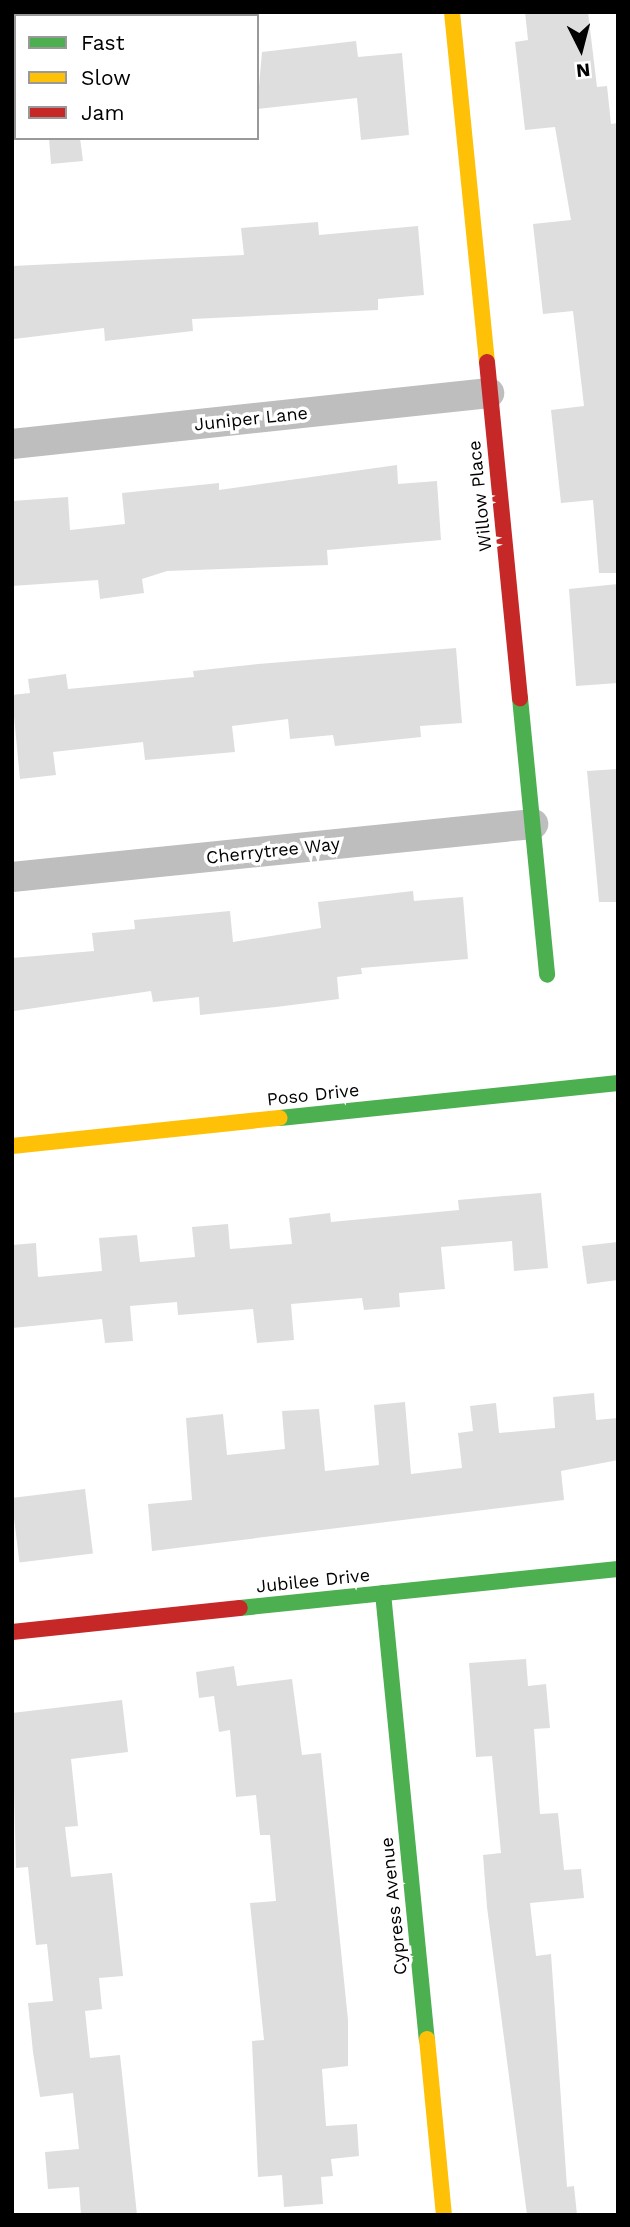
<!DOCTYPE html>
<html>
<head>
<meta charset="utf-8">
<style>
  body { margin:0 }
  #map { position:relative; width:630px; height:2227px; overflow:hidden; background:#fff; font-family:"Work Sans",sans-serif }
  div>[style] { position:absolute }
  .building>* { inset:0; background:#dedede; transform-origin:0 0 }
  .street>* { height:30px; margin:-15px; padding:0 15px; transform-origin:15px; border-radius:15px; background:#bebebe }
  .fast>* { height:16px; margin:-8px; padding:0 8px; transform-origin:8px; border-radius:8px; background:#4caf50 }
  .slow>* { height:16px; margin:-8px; padding:0 8px; transform-origin:8px; border-radius:8px; background:#ffc107 }
  .jam>* { height:16px; margin:-8px; padding:0 8px; transform-origin:8px; border-radius:8px; background:#c62828 }
  span { translate:-50% -50%; white-space:nowrap; text-align:center; line-height:1.15; -webkit-text-stroke:7px #fff; paint-order:stroke }
  .street-label { font-size:18px; color:#000 }
  .frame { position:absolute; inset:0; border:14px solid #000; pointer-events:none }
  .legend { position:absolute; left:14px; top:14px; width:245px; height:126px; box-sizing:border-box; background:#fff; border:2px solid #999; margin:0; padding:9px 12px; list-style:none; font-size:21px; color:#000 }
  .legend li { display:flex; align-items:center; gap:14px; height:35px }
  .legend b { width:35px; border:2px solid #999 }
  .north { position:absolute; left:546px; top:14px; width:70px; height:70px; -webkit-text-stroke:5px #fff; paint-order:stroke; rotate:174deg; font-size:19px; font-weight:700; line-height:28px; text-align:center; color:#000 }
  .north::after { content:''; display:block; margin:auto; width:24px; height:32px; background:#000; clip-path:polygon(50% 0,100% 100%,50% 72%,0 100%) }
</style>
</head>
<body>
<div id="map">
  <div class="building">
    <div style="clip-path:polygon(525px 12px,588px 12px,597px 87px,607px 86px,611px 124px,618px 123px,618px 573px,599px 573px,593px 500px,561px 503px,551px 410px,584px 406px,573px 311px,543px 314px,533px 224px,571px 220px,555px 127px,525px 130px,515px 42px,528px 40px)"></div>
    <div style="clip-path:polygon(356px 41px,358px 57px,402px 53px,409px 135px,361px 140px,357px 98px,257px 109px,262px 52px)"></div>
    <div style="clip-path:polygon(49px 138px,80px 138px,83px 161px,51px 164px)"></div>
    <div style="clip-path:polygon(318px 222px,319px 235px,418px 226px,424px 295px,378px 299px,378px 310px,192px 319px,193px 331px,105px 341px,104px 328px,14px 339px,12px 266px,244px 255px,241px 228px)"></div>
    <div style="clip-path:polygon(397px 465px,398px 484px,437px 481px,441px 540px,327px 550px,328px 565px,167px 571px,142px 579px,144px 593px,100px 599px,98px 580px,12px 586px,12px 501px,68px 497px,70px 530px,125px 524px,122px 493px,219px 483px,219px 490px)"></div>
    <div style="clip-path:polygon(618px 584px,618px 683px,576px 686px,569px 589px)"></div>
    <div style="clip-path:polygon(456px 648px,462px 723px,420px 726px,421px 737px,335px 746px,333px 735px,290px 739px,288px 719px,232px 726px,235px 752px,145px 760px,143px 742px,53px 752px,56px 775px,20px 779px,12px 695px,30px 693px,28px 679px,66px 674px,68px 689px,194px 677px,193px 671px,258px 664px)"></div>
    <div style="clip-path:polygon(618px 769px,618px 902px,599px 902px,587px 771px)"></div>
    <div style="clip-path:polygon(413px 891px,414px 901px,463px 897px,468px 959px,361px 968px,362px 974px,337px 977px,339px 999px,276px 1007px,200px 1015px,199px 997px,153px 1002px,151px 991px,14px 1011px,12px 958px,94px 951px,92px 933px,135px 929px,134px 920px,230px 911px,233px 942px,321px 928px,318px 902px)"></div>
    <div style="clip-path:polygon(541px 1193px,548px 1268px,514px 1271px,512px 1241px,441px 1247px,445px 1289px,399px 1293px,400px 1307px,364px 1310px,362px 1298px,291px 1304px,294px 1340px,257px 1343px,253px 1309px,178px 1315px,177px 1302px,130px 1306px,133px 1341px,105px 1343px,102px 1319px,12px 1328px,12px 1245px,36px 1243px,38px 1277px,102px 1271px,99px 1238px,137px 1235px,140px 1262px,195px 1257px,192px 1227px,228px 1224px,230px 1249px,292px 1244px,289px 1218px,330px 1213px,331px 1222px,459px 1210px,458px 1200px)"></div>
    <div style="clip-path:polygon(618px 1242px,618px 1280px,587px 1284px,582px 1246px)"></div>
    <div style="clip-path:polygon(594px 1393px,596px 1420px,618px 1418px,618px 1460px,561px 1471px,564px 1500px,152px 1551px,148px 1504px,192px 1500px,186px 1418px,223px 1414px,227px 1455px,285px 1449px,282px 1411px,319px 1409px,325px 1471px,379px 1465px,374px 1405px,405px 1402px,411px 1474px,462px 1468px,458px 1433px,473px 1431px,470px 1406px,496px 1403px,499px 1433px,555px 1428px,553px 1397px)"></div>
    <div style="left:85px;top:1489px;width:65px;height:74px;rotate:83deg"></div>
    <div style="clip-path:polygon(526px 1659px,528px 1686px,546px 1684px,550px 1728px,534px 1729px,540px 1814px,558px 1813px,564px 1870px,581px 1869px,584px 1898px,530px 1903px,536px 1956px,551px 1954px,567px 2187px,574px 2186px,577px 2215px,527px 2215px,487px 1907px,483px 1855px,501px 1853px,492px 1756px,476px 1757px,469px 1663px)"></div>
    <div style="clip-path:polygon(234px 1666px,237px 1686px,292px 1679px,302px 1755px,321px 1753px,348px 2020px,348px 2066px,322px 2069px,326px 2126px,357px 2124px,359px 2156px,331px 2159px,333px 2176px,321px 2177px,323px 2204px,284px 2207px,282px 2175px,258px 2177px,252px 2041px,264px 2040px,250px 1903px,276px 1901px,270px 1835px,260px 1835px,256px 1795px,236px 1797px,230px 1730px,219px 1732px,214px 1696px,199px 1698px,196px 1672px)"></div>
    <div style="clip-path:polygon(122px 1700px,128px 1752px,71px 1759px,78px 1826px,65px 1827px,71px 1877px,112px 1873px,123px 1976px,99px 1978px,102px 2009px,85px 2011px,90px 2058px,120px 2055px,137px 2215px,81px 2215px,79px 2187px,48px 2189px,45px 2152px,79px 2149px,73px 2093px,40px 2097px,33px 2052px,28px 2003px,53px 2001px,47px 1944px,36px 1945px,28px 1867px,16px 1868px,12px 1713px)"></div>
  </div>
  <div class="street">
    <div style="left:41px;top:16px;width:32px;rotate:-7deg"></div>
    <div style="left:12px;top:19px;width:4px"></div>
    <div style="left:12px;top:444px;width:480px;rotate:-6.1deg"></div>
    <div style="left:12px;top:877px;width:524px;rotate:-5.81deg"></div>
  </div>
  <div class="fast">
    <div style="left:520px;top:698px;width:278px;rotate:84.4deg"></div>
    <div style="left:280px;top:1118px;width:340px;rotate:-5.9deg"></div>
    <div style="left:383px;top:1593px;width:448px;rotate:84.4deg"></div>
    <div style="left:240px;top:1608px;width:380px;rotate:-5.9deg"></div>
  </div>
  <div class="slow">
    <div style="left:452px;top:12px;width:352px;rotate:84.3deg"></div>
    <div style="left:12px;top:1146px;width:269px;rotate:-6deg"></div>
    <div style="left:427px;top:2039px;width:177px;rotate:84.5deg"></div>
  </div>
  <div class="jam">
    <div style="left:487px;top:362px;width:338px;rotate:84.4deg"></div>
    <div style="left:12px;top:1632px;width:229px;rotate:-6deg"></div>
  </div>
  <div class="street-label">
    <span style="left:251px;top:419px;rotate:-6deg">Juniper Lane</span>
    <span style="left:480px;top:496px;rotate:-96deg">Willow Place</span>
    <span style="left:273px;top:851px;rotate:-6deg">Cherrytree Way</span>
    <span style="left:313px;top:1095px;rotate:-6deg">Poso Drive</span>
    <span style="left:313px;top:1581px;rotate:-6deg">Jubilee Drive</span>
    <span style="left:394px;top:1906px;rotate:-96deg">Cypress Avenue</span>
  </div>
  <div class="frame"></div>
  <ul class="legend">
  <li><b style="height:9px;background:#4caf50"></b>Fast</li>
  <li><b style="height:9px;background:#ffc107"></b>Slow</li>
  <li><b style="height:9px;background:#c62828"></b>Jam</li>
  </ul>
  <div class="north">N</div>
</div>
</body>
</html>
